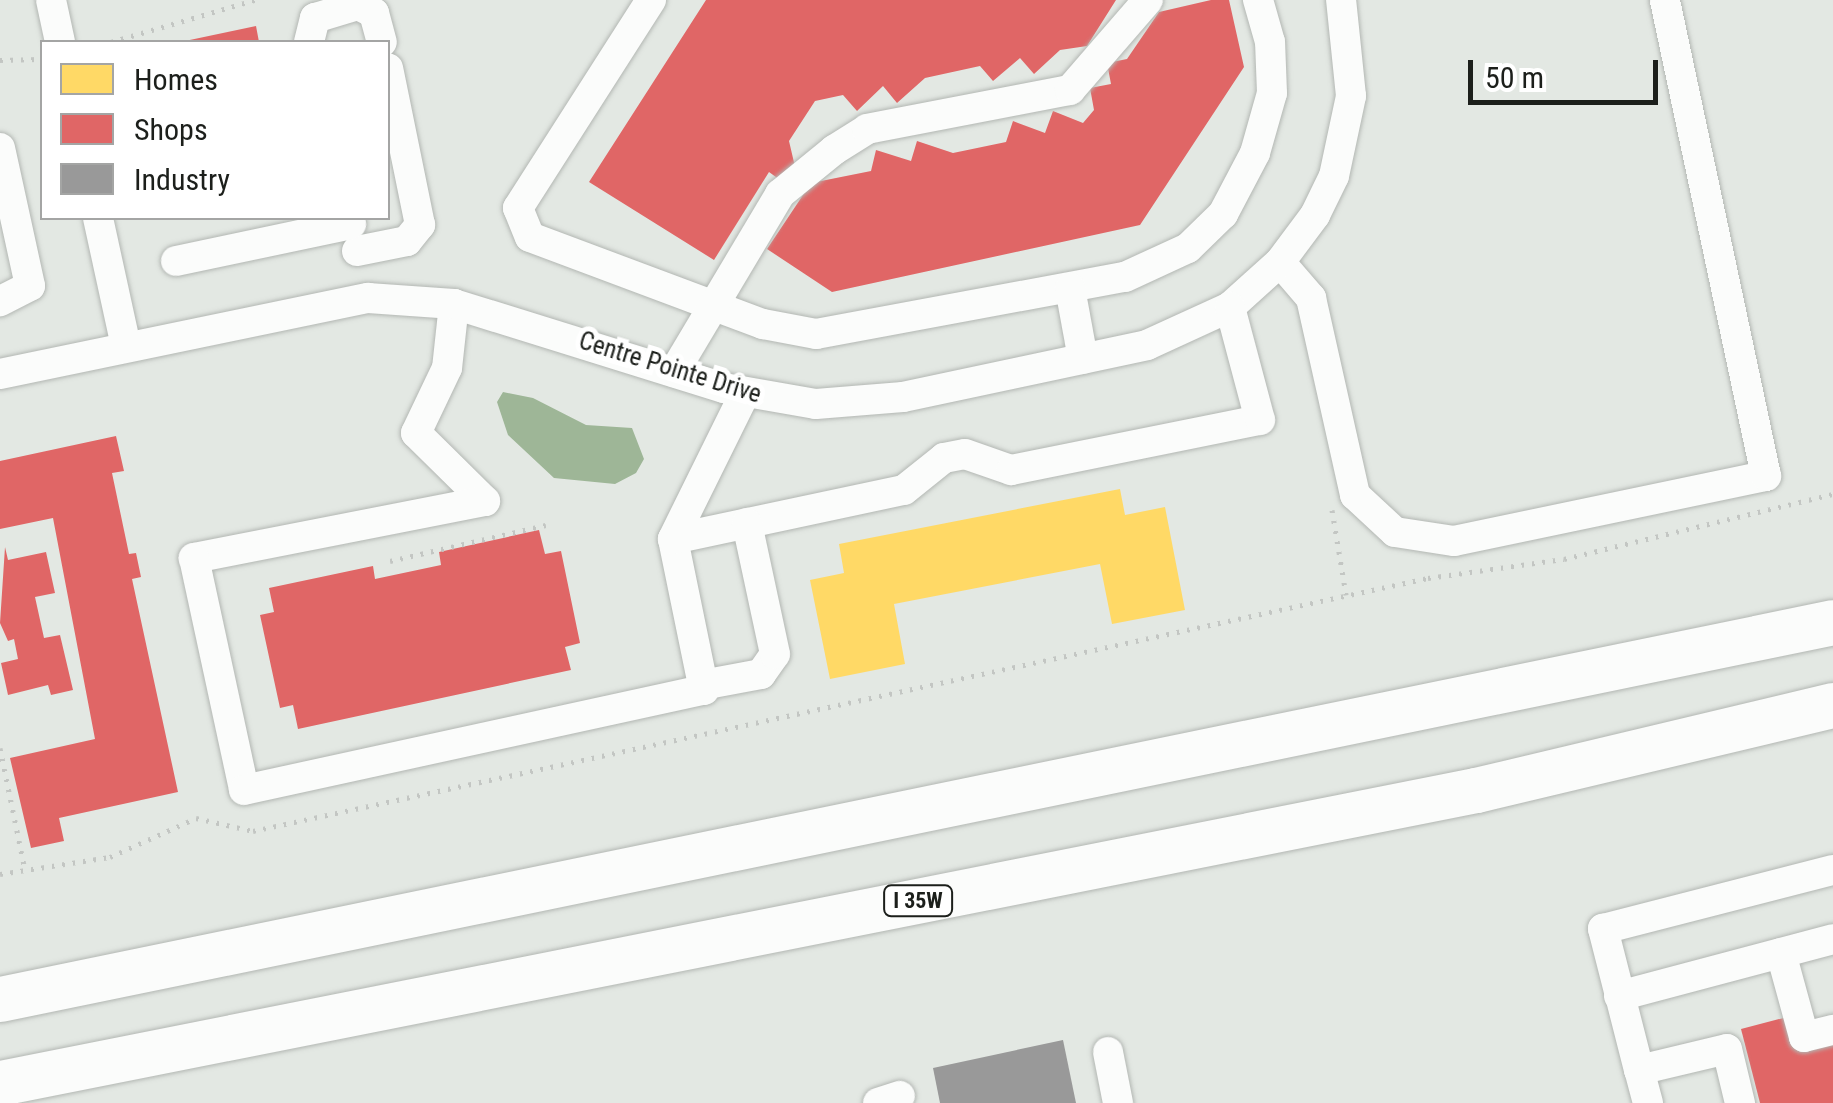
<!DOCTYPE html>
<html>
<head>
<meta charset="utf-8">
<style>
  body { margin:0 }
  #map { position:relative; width:1833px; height:1103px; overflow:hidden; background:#e3e8e3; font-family:"Roboto Condensed",sans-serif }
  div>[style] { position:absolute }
  .water>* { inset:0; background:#9eb697 }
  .homes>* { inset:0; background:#ffd966 }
  .shops>* { inset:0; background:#e06666 }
  .industry>* { inset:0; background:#999 }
  .path>* { height:5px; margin-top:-2.5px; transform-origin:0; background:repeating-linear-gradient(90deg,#c3c6c3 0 2.5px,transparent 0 10.5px) }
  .roads { filter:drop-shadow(0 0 2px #b3b7b3) drop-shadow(0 0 2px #b3b7b3) }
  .minor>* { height:30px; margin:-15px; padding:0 15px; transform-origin:15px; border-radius:15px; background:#fbfcfb }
  .highway>* { height:45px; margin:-22.5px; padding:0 22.5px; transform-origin:22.5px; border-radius:22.5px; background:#fbfcfb }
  span { translate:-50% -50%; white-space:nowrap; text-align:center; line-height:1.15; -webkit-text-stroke:10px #fff; paint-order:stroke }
  .shield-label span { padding:2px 8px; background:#fff; border:2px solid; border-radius:8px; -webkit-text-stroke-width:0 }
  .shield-label { font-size:22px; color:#1c1f1b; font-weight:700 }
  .street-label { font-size:25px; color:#1c1f1b }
  .legend { position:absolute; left:40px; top:40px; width:350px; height:180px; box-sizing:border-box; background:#fff; border:2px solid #a4a5a4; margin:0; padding:12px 18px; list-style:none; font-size:30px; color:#1c1f1b }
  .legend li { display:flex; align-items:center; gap:20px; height:50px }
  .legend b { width:50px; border:2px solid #a4a5a4 }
  .scale { position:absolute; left:1468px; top:60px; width:190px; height:45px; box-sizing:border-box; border:5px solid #1c1f1b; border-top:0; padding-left:12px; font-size:30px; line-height:35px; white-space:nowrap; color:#1c1f1b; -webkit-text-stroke:8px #fff; paint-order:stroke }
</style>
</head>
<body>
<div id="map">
  <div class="water">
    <div style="clip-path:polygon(503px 392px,533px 398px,586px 425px,632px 428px,644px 459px,636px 473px,615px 484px,554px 478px,508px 435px,497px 402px)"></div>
  </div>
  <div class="homes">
    <div style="clip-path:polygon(1120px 489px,1125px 515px,1165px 507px,1185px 610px,1112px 624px,1100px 564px,894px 604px,905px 664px,830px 679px,810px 580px,844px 573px,839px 544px)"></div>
  </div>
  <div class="shops">
    <div style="clip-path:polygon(706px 0,1116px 0,1087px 46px,1060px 50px,1034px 74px,1020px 58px,993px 81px,980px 66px,925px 78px,897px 103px,883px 86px,857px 111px,843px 95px,815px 101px,789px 141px,796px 171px,787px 185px,769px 172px,714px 260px,589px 182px)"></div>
    <div style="clip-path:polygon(1211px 0,1229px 0,1244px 67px,1140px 225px,832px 292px,767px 249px,811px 183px,871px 171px,876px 150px,911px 161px,917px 141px,953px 153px,1006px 142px,1013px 121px,1045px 133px,1053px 111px,1083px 123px,1094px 110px,1090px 88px,1111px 84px,1107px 63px,1127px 59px,1159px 12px)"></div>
    <div style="clip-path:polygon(256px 26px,259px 42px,185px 42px,185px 41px)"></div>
    <div style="clip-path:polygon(116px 436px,124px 471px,112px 473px,129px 554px,136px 553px,141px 577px,132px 579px,178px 792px,59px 818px,64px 841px,31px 848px,10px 758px,95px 739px,53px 518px,0 529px,0 461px)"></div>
    <div style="clip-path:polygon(539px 530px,545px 554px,561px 551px,580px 643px,565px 647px,571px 670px,298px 729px,293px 705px,280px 708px,260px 615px,274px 612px,269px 588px,373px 566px,375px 579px,441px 565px,439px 552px)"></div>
    <div style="clip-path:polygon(5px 547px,8px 560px,46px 552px,55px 593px,35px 597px,44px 638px,60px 635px,73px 690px,51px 695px,48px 685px,8px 695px,1px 663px,18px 659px,14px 639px,8px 641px,0 623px)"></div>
    <div style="clip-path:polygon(1791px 1016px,1833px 1037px,1833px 1103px,1760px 1103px,1741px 1029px)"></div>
  </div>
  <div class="industry">
    <div style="clip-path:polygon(1063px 1040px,1076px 1103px,940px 1103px,933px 1068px)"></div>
  </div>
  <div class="path">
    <div style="left:111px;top:42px;width:150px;rotate:-16.3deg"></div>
    <div style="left:0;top:60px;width:40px;rotate:-1.4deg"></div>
    <div style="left:1332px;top:510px;width:86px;rotate:80.6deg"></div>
    <div style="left:390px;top:561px;width:160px;rotate:-13deg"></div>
    <div style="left:0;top:748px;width:125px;rotate:78.4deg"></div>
    <div style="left:0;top:874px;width:111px;rotate:-8.8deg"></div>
    <div style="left:110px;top:857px;width:94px;rotate:-24.4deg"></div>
    <div style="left:196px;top:818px;width:58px;rotate:12.8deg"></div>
    <div style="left:253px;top:831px;width:1202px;rotate:-12.15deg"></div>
    <div style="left:1428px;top:578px;width:137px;rotate:-8deg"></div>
    <div style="left:1564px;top:559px;width:277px;rotate:-13.6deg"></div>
  </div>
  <div class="roads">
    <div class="minor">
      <div style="left:51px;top:0;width:43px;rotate:77.9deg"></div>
      <div style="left:651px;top:0;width:247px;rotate:122.6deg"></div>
      <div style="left:518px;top:208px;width:31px;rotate:68deg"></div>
      <div style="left:530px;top:237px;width:249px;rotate:20.5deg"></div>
      <div style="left:763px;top:324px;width:54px;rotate:10.7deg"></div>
      <div style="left:816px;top:334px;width:314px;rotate:-10.5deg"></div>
      <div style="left:1125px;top:277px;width:69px;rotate:-24.7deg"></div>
      <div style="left:1188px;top:248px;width:49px;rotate:-44.2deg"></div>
      <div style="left:1223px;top:214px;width:69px;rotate:-62.3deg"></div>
      <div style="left:1255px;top:153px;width:62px;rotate:-74.2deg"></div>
      <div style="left:1272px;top:93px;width:51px;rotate:-92.2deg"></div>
      <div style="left:1270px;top:42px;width:44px;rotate:-105.9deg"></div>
      <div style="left:309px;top:42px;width:25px;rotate:-76deg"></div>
      <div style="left:315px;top:18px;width:45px;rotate:-16.8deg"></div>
      <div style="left:358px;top:5px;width:18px;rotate:27deg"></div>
      <div style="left:374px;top:13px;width:30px;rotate:75deg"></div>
      <div style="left:0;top:148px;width:141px;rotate:77.7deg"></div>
      <div style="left:30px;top:286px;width:34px;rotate:153deg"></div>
      <div style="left:98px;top:218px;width:131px;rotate:77.7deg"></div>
      <div style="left:357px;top:251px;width:51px;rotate:-11.3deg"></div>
      <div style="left:407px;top:241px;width:21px;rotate:-51deg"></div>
      <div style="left:420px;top:225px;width:160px;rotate:-101.5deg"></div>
      <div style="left:176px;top:261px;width:179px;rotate:-11.9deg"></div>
      <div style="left:1280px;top:262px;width:48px;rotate:49.3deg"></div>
      <div style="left:1311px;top:298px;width:202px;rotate:77.4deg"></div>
      <div style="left:1355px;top:495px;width:54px;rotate:42.8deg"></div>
      <div style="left:1395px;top:532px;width:60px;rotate:8.7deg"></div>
      <div style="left:1454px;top:541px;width:319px;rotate:-11.8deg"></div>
      <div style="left:1766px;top:476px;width:487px;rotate:-102deg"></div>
      <div style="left:1070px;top:288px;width:72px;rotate:79.6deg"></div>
      <div style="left:454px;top:304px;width:64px;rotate:96.2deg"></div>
      <div style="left:447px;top:368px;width:72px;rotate:115.5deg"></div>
      <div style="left:416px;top:433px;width:97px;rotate:44.6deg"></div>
      <div style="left:485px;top:501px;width:297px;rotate:168.9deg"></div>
      <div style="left:194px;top:558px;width:237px;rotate:77.8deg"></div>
      <div style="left:244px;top:790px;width:471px;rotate:-12.3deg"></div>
      <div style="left:704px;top:690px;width:154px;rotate:-101.6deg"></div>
      <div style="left:674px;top:372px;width:207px;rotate:-59.2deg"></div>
      <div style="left:780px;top:194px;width:70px;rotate:-39.2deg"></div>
      <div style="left:834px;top:150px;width:39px;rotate:-32deg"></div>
      <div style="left:867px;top:129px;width:207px;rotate:-10.9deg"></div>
      <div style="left:1070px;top:90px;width:119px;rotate:-49.1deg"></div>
      <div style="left:0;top:374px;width:376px;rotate:-11.7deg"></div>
      <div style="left:368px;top:298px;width:86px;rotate:4deg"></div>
      <div style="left:454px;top:304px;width:283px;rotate:17.3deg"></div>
      <div style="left:724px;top:388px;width:93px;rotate:9.9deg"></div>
      <div style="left:816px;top:404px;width:87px;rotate:-4.6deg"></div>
      <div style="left:903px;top:397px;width:249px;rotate:-12deg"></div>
      <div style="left:1147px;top:345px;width:91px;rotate:-24.6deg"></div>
      <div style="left:1230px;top:307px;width:67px;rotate:-42deg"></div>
      <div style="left:1280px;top:262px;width:59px;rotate:-53.3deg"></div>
      <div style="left:1315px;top:215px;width:43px;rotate:-64deg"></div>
      <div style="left:1334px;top:176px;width:82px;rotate:-78deg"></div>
      <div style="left:1351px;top:96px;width:97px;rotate:-95.9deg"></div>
      <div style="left:745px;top:393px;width:163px;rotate:116.3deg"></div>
      <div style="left:673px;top:539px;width:236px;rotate:-12deg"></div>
      <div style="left:904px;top:490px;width:51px;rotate:-38.7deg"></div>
      <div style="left:944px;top:458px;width:21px;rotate:-11deg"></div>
      <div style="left:965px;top:454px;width:49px;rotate:19.2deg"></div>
      <div style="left:1011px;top:470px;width:254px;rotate:-11.4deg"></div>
      <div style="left:1260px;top:420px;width:117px;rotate:-104.9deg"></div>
      <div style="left:702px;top:685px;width:60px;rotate:-10.6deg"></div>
      <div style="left:761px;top:674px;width:24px;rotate:-55deg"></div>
      <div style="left:775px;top:654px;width:134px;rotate:-102.1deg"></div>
      <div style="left:1781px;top:953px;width:87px;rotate:74.7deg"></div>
      <div style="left:1804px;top:1037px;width:30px;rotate:-14deg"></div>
      <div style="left:1619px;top:996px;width:221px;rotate:-14.9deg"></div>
      <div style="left:1108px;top:1052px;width:52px;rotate:78.9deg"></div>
      <div style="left:1639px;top:1070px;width:146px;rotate:-104.3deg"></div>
      <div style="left:1603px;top:929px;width:237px;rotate:-14.4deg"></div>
      <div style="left:878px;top:1103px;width:23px;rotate:-18deg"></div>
      <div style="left:1648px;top:1103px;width:34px;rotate:-105deg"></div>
      <div style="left:1639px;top:1070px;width:90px;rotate:-13.4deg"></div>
      <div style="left:1727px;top:1049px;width:56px;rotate:76.5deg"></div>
    </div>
    <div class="highway">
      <div style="left:0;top:999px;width:1871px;rotate:-11.62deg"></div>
      <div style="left:0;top:1083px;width:1505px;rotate:-11.23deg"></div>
      <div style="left:1476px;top:790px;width:367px;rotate:-13.4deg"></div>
    </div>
  </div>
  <div class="shield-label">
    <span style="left:918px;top:901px">I 35W</span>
  </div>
  <div class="street-label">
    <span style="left:670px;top:368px;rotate:17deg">Centre Pointe Drive</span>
  </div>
  <ul class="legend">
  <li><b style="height:28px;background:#ffd966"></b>Homes</li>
  <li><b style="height:28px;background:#e06666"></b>Shops</li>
  <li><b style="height:28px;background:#999"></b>Industry</li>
  </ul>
  <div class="scale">50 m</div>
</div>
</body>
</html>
